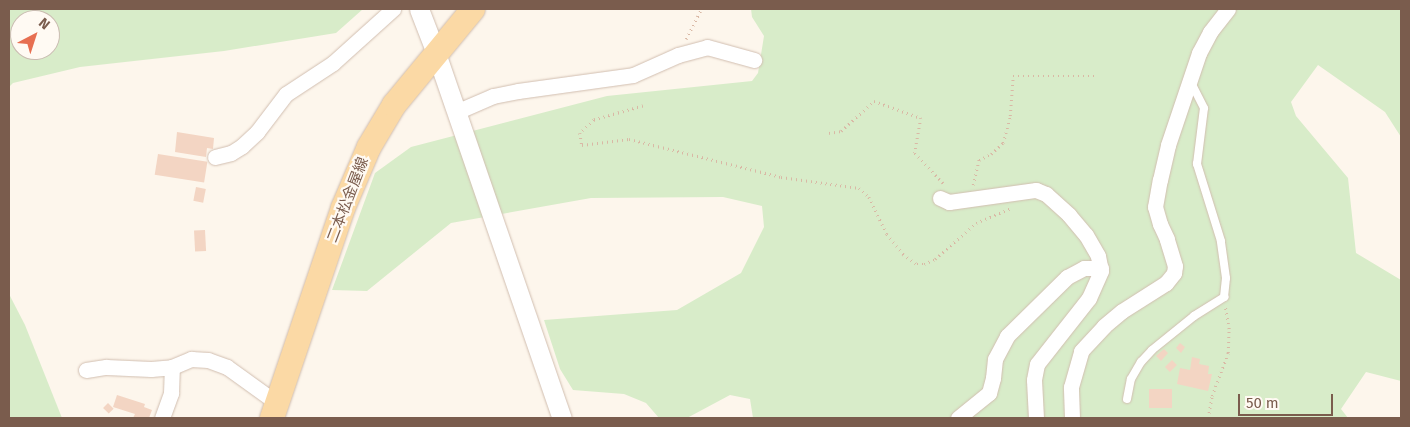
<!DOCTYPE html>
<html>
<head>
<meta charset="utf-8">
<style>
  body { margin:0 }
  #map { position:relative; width:1410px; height:427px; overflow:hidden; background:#fdf6ec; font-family:"Fira Sans","Noto Sans JP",sans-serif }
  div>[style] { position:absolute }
  .green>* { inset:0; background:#d8ecc9 }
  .building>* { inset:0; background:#f3d5c3; transform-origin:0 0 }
  .path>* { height:2.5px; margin-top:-1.25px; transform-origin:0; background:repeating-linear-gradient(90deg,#d9b8a5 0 1px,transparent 0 5px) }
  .roads { filter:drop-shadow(0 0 1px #d1beb0) drop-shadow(0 0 1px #d1beb0) }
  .service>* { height:8px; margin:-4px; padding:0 4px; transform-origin:4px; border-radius:4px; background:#fff }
  .minor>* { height:15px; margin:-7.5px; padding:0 7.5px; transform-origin:7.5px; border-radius:7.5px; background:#fff }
  .tertiary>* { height:19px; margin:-9.5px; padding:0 9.5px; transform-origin:9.5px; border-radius:9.5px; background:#fff }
  .primary>* { height:24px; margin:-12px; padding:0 12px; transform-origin:12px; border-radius:12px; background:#fbd9a5 }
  span { translate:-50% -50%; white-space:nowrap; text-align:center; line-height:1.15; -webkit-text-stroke:4.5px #fffaf3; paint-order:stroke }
  .street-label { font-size:15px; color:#7a5c4d }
  .frame { position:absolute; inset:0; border:10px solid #7a5c4d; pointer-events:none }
  .north { position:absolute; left:10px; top:10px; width:50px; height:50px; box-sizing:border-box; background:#fffaf3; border:1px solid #cabbb1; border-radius:50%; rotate:40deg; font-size:14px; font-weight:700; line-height:20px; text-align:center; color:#7a5c4d }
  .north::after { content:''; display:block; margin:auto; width:18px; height:22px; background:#e76f51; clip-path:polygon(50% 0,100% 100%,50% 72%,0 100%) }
  .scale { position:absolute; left:1238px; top:394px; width:95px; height:22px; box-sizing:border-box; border:2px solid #7a5c4d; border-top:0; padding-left:6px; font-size:15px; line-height:18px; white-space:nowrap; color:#7a5c4d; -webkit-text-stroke:4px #fffaf3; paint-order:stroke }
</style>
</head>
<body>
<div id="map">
  <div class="green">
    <div style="clip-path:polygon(evenodd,9px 9px,363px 9px,336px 33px,224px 51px,80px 67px,13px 83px,9px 87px,9px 9px,20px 20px,50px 20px,50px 50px,20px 50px,20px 20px)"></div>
    <div style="clip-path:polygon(751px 9px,1401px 9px,1401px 137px,1385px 112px,1318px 65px,1291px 102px,1296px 116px,1348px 178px,1356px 253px,1401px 280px,1401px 381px,1366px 372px,1341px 409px,1348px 418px,753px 418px,750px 399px,730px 395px,687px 418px,659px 418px,646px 403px,624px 394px,573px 390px,560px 369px,544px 320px,677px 310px,741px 273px,764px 227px,762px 206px,723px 197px,591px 198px,451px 223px,367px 291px,332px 290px,375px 173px,411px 147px,607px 96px,752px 81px,758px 73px,764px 36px,752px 17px)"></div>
    <div style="clip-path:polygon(9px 294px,25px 325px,62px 418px,9px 418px)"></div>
  </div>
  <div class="building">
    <div style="clip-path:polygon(177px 132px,214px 138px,213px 149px,207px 148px,206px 157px,175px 152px)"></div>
    <div style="left:158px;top:154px;width:50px;height:21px;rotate:9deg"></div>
    <div style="left:196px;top:187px;width:10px;height:14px;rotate:11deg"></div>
    <div style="left:205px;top:230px;width:21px;height:11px;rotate:87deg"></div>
    <div style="clip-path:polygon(1180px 343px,1185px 347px,1181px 353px,1176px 348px)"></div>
    <div style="clip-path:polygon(1164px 349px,1168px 353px,1161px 361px,1156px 356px)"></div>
    <div style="clip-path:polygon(1192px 357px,1200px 359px,1199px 364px,1209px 366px,1208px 374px,1212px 374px,1208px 391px,1177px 384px,1180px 368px,1190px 370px)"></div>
    <div style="left:1172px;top:360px;width:7px;height:10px;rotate:45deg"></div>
    <div style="left:1149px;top:389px;width:23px;height:19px"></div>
    <div style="clip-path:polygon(117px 395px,145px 404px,144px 407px,152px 410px,149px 418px,133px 418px,135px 414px,113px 407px)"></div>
    <div style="left:108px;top:403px;width:8px;height:7px;rotate:45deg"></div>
  </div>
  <div class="path">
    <div style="left:686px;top:39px;width:34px;rotate:-63deg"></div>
    <div style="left:643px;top:106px;width:51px;rotate:164.1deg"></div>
    <div style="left:594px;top:120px;width:19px;rotate:137deg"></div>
    <div style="left:580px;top:133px;width:12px;rotate:81deg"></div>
    <div style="left:582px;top:145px;width:47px;rotate:-7.3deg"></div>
    <div style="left:629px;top:139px;width:157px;rotate:14deg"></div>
    <div style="left:781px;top:177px;width:79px;rotate:8deg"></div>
    <div style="left:859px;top:188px;width:13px;rotate:42deg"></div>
    <div style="left:869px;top:197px;width:41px;rotate:64.1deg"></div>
    <div style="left:887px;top:234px;width:26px;rotate:51deg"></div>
    <div style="left:903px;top:254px;width:17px;rotate:36deg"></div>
    <div style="left:917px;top:264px;width:7px"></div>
    <div style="left:924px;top:264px;width:12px;rotate:-24deg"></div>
    <div style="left:935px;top:259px;width:55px;rotate:-41.3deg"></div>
    <div style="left:976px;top:223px;width:38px;rotate:-23deg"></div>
    <div style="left:829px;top:133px;width:12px;rotate:-9deg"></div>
    <div style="left:841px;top:131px;width:45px;rotate:-42.3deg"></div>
    <div style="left:874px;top:101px;width:50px;rotate:19.9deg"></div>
    <div style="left:921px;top:118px;width:36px;rotate:100deg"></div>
    <div style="left:915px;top:153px;width:44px;rotate:46.8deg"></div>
    <div style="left:973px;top:185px;width:26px;rotate:-77deg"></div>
    <div style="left:979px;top:160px;width:13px;rotate:-27deg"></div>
    <div style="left:991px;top:154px;width:16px;rotate:-43deg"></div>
    <div style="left:1003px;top:143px;width:28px;rotate:-75deg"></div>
    <div style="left:1010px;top:116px;width:40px;rotate:-85.7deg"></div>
    <div style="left:1013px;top:76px;width:81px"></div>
    <div style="left:1208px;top:418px;width:22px;rotate:-80deg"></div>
    <div style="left:1212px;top:396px;width:46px;rotate:-69.6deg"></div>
    <div style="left:1228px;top:353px;width:24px;rotate:-88deg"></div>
    <div style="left:1229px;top:329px;width:23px;rotate:-100deg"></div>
  </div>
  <div class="roads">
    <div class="service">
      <div style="left:1127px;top:399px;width:20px;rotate:-79deg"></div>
      <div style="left:1131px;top:379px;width:20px;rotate:-60deg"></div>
      <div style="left:1141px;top:362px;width:16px;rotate:-47deg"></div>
      <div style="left:1152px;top:350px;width:54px;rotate:-39deg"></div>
      <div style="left:1194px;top:316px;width:36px;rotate:-32deg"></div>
      <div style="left:1224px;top:297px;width:19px;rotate:-84deg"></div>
      <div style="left:1226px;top:278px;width:37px;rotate:-98deg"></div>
      <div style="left:1221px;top:241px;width:81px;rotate:-107.3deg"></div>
      <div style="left:1197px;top:164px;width:56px;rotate:-82.9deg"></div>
      <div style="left:1204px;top:108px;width:30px;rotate:-117deg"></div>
    </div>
    <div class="minor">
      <div style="left:456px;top:112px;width:40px;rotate:-23.4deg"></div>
      <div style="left:493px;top:96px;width:25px;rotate:-11deg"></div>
      <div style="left:518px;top:91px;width:116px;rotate:-7.9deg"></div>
      <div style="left:633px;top:75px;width:49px;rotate:-24deg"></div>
      <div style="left:678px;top:55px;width:30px;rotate:-15deg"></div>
      <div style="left:707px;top:47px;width:49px;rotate:15.5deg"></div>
      <div style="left:215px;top:157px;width:16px;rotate:-14deg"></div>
      <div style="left:231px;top:153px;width:13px;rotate:-32deg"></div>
      <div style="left:242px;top:146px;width:21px;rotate:-43deg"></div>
      <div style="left:257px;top:132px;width:48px;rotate:-52.7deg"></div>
      <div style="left:286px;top:94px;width:56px;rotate:-33.4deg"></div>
      <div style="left:333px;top:63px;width:81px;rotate:-42deg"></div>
      <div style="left:940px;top:198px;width:10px;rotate:24deg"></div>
      <div style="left:949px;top:202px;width:88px;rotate:-7.9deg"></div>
      <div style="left:1036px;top:190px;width:11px;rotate:22deg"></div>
      <div style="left:1046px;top:194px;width:31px;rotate:42deg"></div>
      <div style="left:1069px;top:215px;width:26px;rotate:50deg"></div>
      <div style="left:1086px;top:235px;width:24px;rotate:60deg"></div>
      <div style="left:1098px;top:256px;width:15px;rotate:79deg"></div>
      <div style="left:1101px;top:271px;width:30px;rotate:114deg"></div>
      <div style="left:1089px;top:298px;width:84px;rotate:128.2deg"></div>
      <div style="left:1037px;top:364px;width:16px;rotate:101deg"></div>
      <div style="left:1034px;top:380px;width:38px;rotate:87deg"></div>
      <div style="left:86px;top:370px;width:20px;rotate:-9deg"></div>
      <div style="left:106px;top:367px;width:45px;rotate:2.5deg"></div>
      <div style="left:151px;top:369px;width:21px;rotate:-5deg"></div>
      <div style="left:172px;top:367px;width:21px;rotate:-23deg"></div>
      <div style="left:191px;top:359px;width:17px;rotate:3deg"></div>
      <div style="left:208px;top:360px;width:20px;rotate:20deg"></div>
      <div style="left:227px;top:367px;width:62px;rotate:35.8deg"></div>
      <div style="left:162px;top:418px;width:27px;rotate:-70deg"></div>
      <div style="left:171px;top:393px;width:26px;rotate:-88deg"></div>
      <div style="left:958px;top:418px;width:40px;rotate:-39deg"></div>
      <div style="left:989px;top:393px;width:16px;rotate:-75deg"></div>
      <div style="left:993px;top:378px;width:19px;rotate:-84deg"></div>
      <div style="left:995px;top:359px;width:26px;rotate:-62deg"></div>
      <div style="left:1007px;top:336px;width:84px;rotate:-44.5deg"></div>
      <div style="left:1067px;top:277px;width:19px;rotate:-28deg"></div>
      <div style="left:1084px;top:268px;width:17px"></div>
      <div style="left:1072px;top:418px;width:31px;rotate:-92deg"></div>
      <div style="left:1071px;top:387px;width:37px;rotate:-74deg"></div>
      <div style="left:1081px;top:351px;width:34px;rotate:-47deg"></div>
      <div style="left:1104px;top:326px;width:23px;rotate:-40deg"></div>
      <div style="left:1122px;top:311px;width:52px;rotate:-32.5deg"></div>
      <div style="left:1166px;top:283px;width:13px;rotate:-51deg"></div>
      <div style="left:1174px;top:273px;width:7px;rotate:-82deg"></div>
      <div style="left:1175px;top:266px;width:28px;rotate:-107deg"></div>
      <div style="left:1167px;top:239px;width:17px;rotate:-115deg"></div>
      <div style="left:1160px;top:224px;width:18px;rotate:-106deg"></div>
      <div style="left:1155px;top:207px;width:27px;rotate:-80deg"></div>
      <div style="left:1160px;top:180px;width:36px;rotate:-77deg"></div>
      <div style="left:1168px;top:145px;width:97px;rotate:-71.4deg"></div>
      <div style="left:1199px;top:53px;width:24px;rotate:-62deg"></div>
      <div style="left:1210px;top:32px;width:29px;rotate:-52deg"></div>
    </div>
    <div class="tertiary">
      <div style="left:419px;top:9px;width:47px;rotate:68.9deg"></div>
      <div style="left:436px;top:53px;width:386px;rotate:71deg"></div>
    </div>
    <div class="primary">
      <div style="left:272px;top:418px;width:222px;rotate:-71.3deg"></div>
      <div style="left:343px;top:208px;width:66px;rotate:-66.9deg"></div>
      <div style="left:369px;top:147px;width:49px;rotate:-59.2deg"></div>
      <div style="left:394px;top:105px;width:124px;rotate:-50.5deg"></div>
    </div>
  </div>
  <div class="street-label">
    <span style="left:348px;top:200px;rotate:-69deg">二本松金屋線</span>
  </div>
  <div class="frame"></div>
  <div class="north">N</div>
  <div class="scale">50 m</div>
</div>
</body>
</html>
